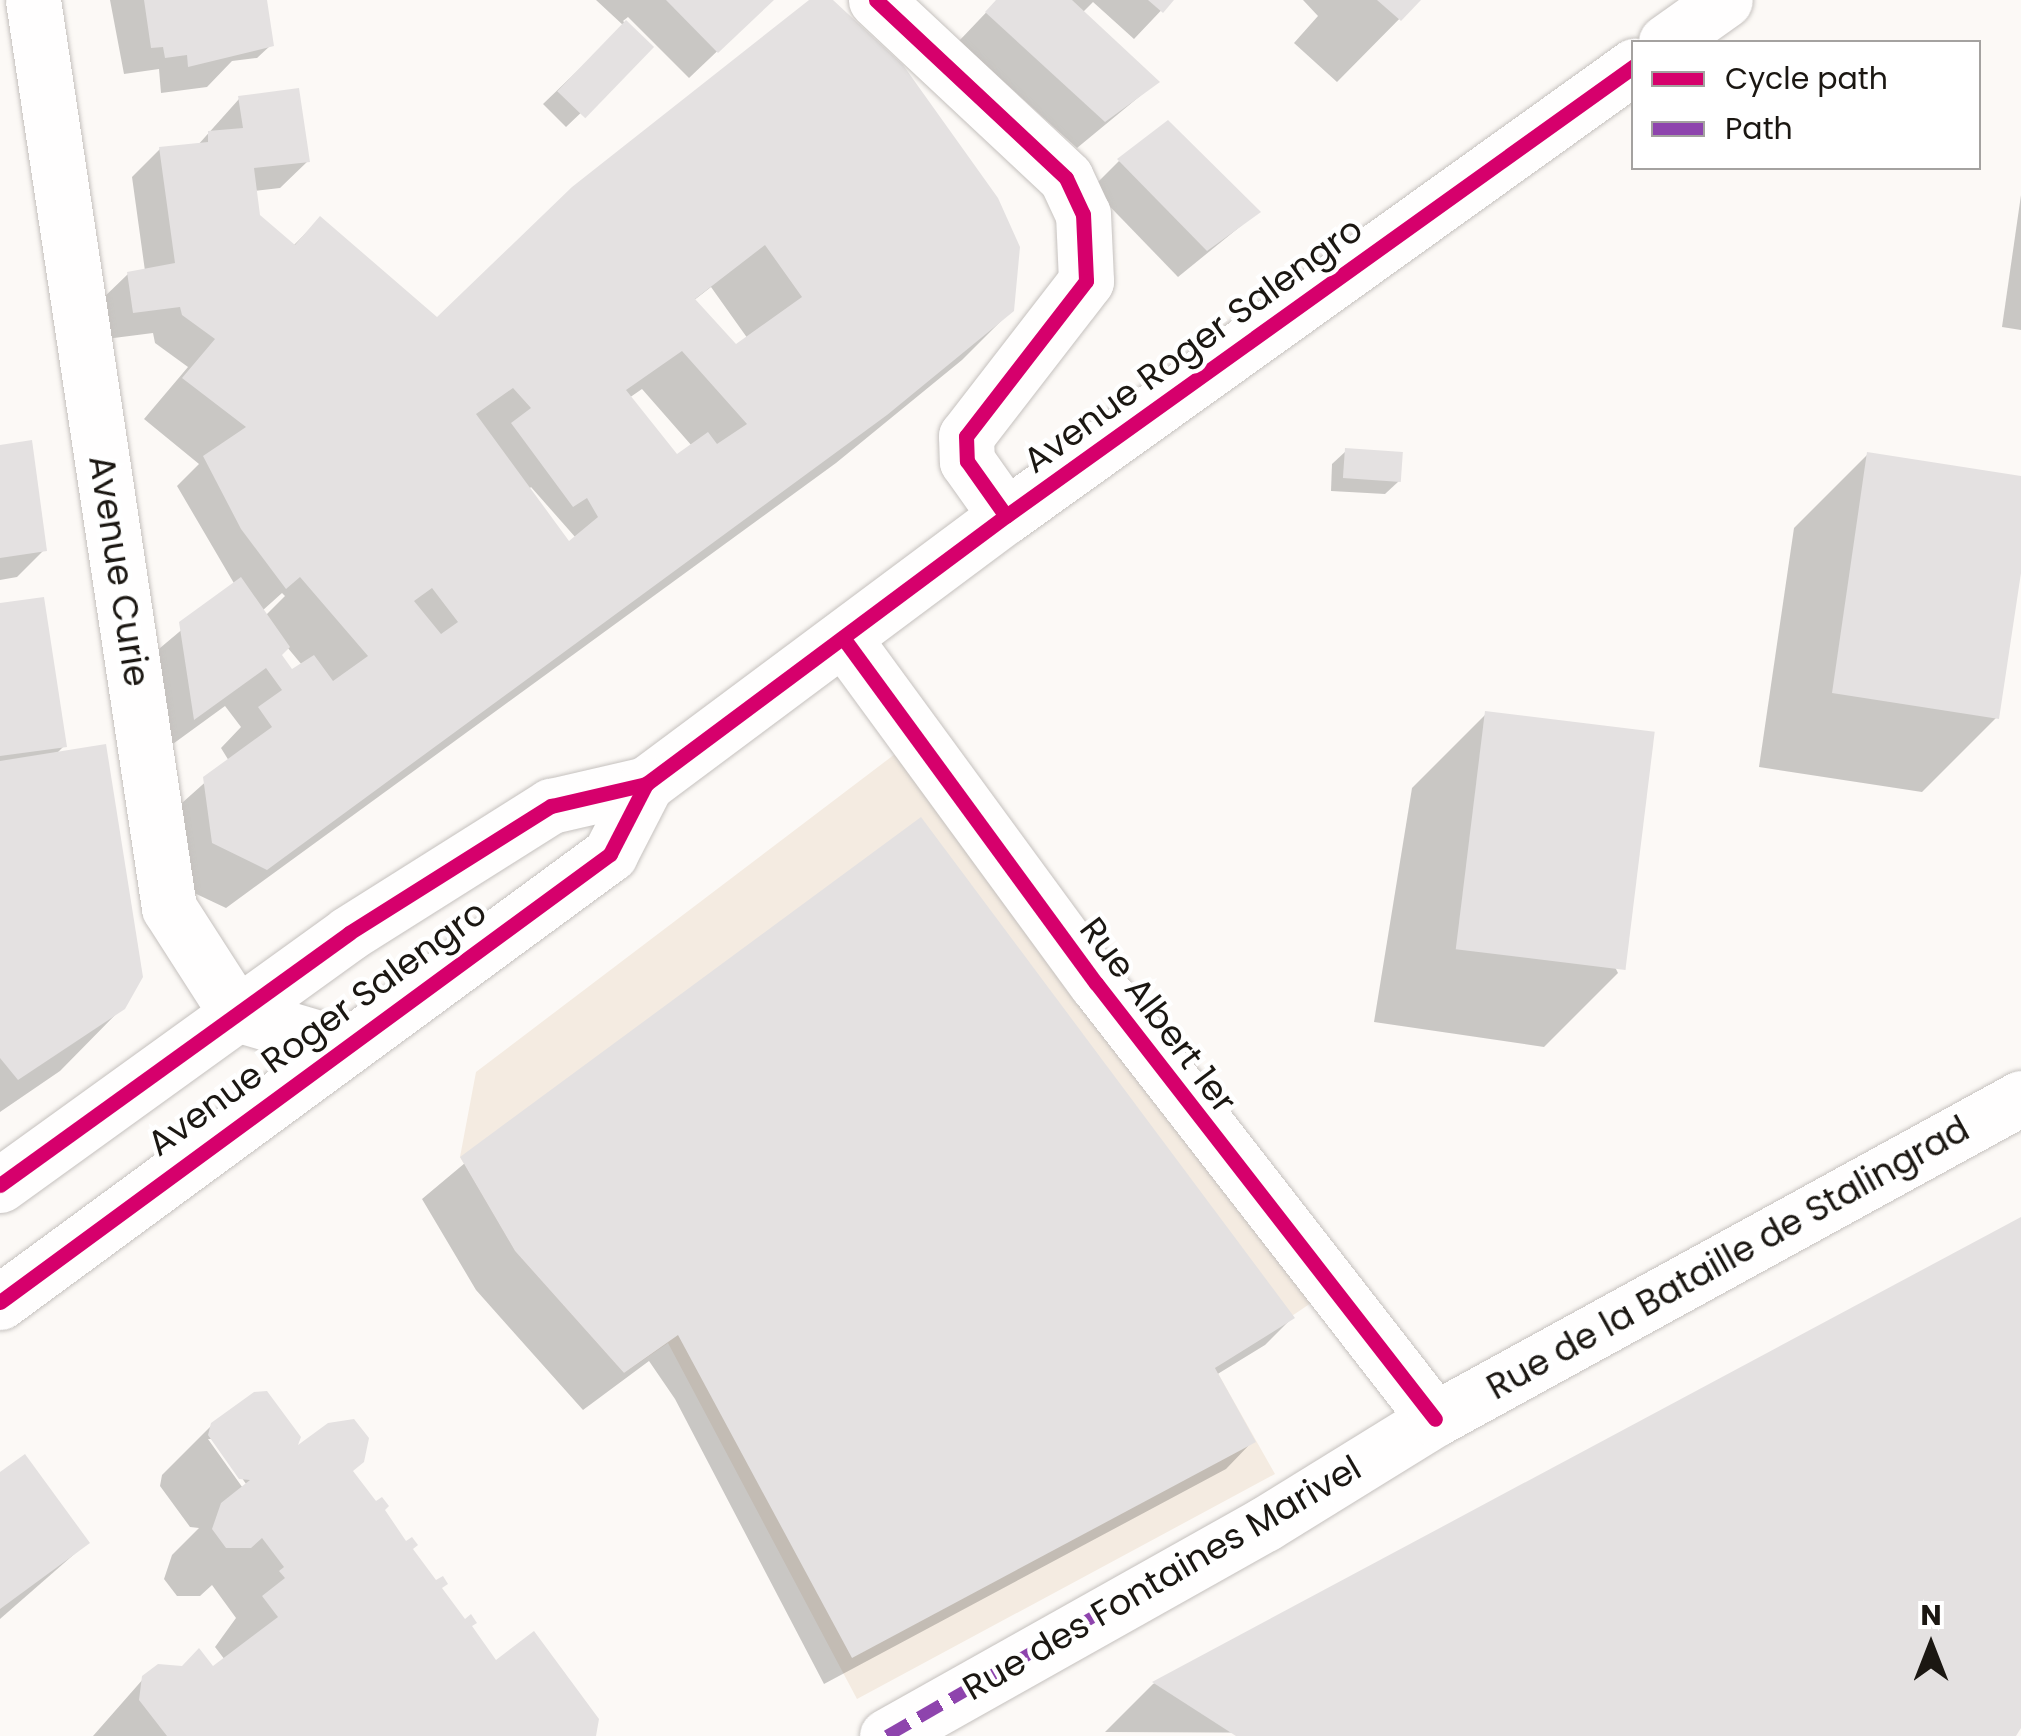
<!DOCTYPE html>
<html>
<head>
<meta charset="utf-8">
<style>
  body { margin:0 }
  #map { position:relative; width:2021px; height:1736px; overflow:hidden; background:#fcf9f6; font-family:Poppins,sans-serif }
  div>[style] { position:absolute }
  .built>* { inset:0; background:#f4ebe1 }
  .shadow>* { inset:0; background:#0003 }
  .building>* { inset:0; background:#e4e1e1; transform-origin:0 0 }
  .roads { filter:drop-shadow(0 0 2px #c5c1be) drop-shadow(0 0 2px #c5c1be) }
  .minor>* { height:55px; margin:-27.5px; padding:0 27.5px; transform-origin:27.5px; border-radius:27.5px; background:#fffefe }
  .primary>* { height:55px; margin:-27.5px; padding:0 27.5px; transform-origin:27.5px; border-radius:27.5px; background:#fffefe }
  .quiet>* { height:12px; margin-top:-6px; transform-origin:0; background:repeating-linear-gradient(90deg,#8e44ad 0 25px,transparent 0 37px) }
  .cycleway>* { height:15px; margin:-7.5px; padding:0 7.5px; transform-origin:7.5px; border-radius:7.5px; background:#d6006c }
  span { translate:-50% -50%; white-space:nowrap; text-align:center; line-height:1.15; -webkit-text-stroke:9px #fff; paint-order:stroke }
  .street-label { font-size:35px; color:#1b1712 }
  .legend { position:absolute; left:1631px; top:40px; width:350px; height:130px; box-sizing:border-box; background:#fff; border:2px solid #a4a2a0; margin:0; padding:12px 18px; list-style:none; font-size:30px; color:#1b1712 }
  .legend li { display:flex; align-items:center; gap:20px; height:50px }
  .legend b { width:50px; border:2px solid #a4a2a0 }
  .north { position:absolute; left:1881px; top:1596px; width:100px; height:100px; -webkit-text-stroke:8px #fff; paint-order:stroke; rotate:0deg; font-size:28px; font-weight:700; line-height:40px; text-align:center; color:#1b1712 }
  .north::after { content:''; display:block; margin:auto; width:35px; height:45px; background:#1b1712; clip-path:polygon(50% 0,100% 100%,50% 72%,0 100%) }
</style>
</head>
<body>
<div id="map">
  <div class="built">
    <div style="clip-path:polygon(899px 751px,1311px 1303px,1215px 1368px,1275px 1474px,857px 1699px,668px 1343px,624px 1373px,515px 1251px,460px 1157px,476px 1072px)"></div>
  </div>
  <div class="shadow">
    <div style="clip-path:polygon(110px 0,265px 0,271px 45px,257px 58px,232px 61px,207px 87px,161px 93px,159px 69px,124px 74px)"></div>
    <div style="clip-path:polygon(596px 0,771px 0,689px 78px,628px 17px,623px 21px,650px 47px,566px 127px,543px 104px,624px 26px)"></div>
    <div style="clip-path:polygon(evenodd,813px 0,829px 0,1012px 310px,962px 360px,836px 463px,226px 908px,173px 883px,164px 819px,229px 761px,221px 748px,241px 727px,225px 706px,155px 757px,141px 664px,235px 585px,177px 486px,199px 464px,144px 419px,188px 367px,155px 343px,153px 333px,106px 339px,100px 301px,128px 274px,145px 271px,132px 177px,160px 149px,197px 146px,239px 99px,308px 161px,280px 188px,254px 191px,258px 216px,293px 246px,320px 219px,437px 321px,813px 0,711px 287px,748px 339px,735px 348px,693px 301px,711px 287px,813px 0,642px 389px,692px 446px,676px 457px,629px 398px,642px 389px,813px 0,531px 487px,576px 538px,568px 545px,528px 490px,531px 487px,813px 0,282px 593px,285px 596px,265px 616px,262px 611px,282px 593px,813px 0,287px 647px,302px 665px,291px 673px,279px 655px,287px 647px)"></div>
    <div style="clip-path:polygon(998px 0,1171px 0,1134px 39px,1093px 2px,1081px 14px,1157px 82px,1077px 148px,959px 41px)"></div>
    <div style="clip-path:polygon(1303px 0,1418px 0,1337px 82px,1294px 43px,1318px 16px)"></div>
    <div style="clip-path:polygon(1119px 161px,1258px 212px,1178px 277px,1092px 188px)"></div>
    <div style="clip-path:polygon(2021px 195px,2021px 330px,2002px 327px)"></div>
    <div style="clip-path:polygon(0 447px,44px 550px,17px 577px,0 580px)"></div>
    <div style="clip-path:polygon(1346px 451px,1399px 481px,1385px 494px,1331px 491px,1332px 464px)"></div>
    <div style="clip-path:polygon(1868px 454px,2021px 478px,2021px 556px,1996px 718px,1922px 792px,1759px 767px,1794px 528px)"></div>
    <div style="clip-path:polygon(0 606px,64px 746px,55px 755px,123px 1007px,60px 1071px,0 1112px)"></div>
    <div style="clip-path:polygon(1486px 714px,1618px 973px,1544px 1047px,1374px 1022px,1412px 788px)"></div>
    <div style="clip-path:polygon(521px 1116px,1292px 1318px,1265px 1345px,1216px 1375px,1253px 1441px,1226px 1469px,824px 1684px,675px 1399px,649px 1361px,583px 1410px,476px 1290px,422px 1199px)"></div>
    <div style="clip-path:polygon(2021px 1220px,2021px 1723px,2013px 1736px,1105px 1732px,1153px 1684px)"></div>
    <div style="clip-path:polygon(evenodd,212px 1425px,351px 1471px,495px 1664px,594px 1736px,93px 1736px,144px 1678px,212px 1670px,225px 1660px,215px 1647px,236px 1618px,212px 1585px,200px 1596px,177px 1596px,164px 1579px,172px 1555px,199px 1528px,190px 1527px,160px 1486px,162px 1475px,212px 1425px,208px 1439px,214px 1439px,249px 1488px,245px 1491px,208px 1439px)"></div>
    <div style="clip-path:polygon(0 1475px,87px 1543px,0 1619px)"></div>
  </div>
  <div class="building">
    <div style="clip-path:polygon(144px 0,267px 0,274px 46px,188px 67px,187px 55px,165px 58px,163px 47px,151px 48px)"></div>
    <div style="clip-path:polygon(666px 0,774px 0,718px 53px)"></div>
    <div style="clip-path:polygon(evenodd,809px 0,833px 0,903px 65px,998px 198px,1020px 247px,1014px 311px,887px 415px,267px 870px,212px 843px,203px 777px,272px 727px,258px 707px,282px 690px,266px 668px,194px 720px,179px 622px,241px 577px,290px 647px,282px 655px,292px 669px,314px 655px,333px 681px,368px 656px,300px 577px,286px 589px,241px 529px,203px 456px,246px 427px,182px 378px,215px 339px,182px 315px,180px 307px,133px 313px,127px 272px,175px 263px,159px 147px,208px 142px,208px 131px,243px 128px,238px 96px,299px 88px,310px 162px,254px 168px,260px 215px,295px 245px,320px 216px,437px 317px,572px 187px,809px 0,765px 245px,802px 297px,736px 344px,695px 299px,765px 245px,809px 0,682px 351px,747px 424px,717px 444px,708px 432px,677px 454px,626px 390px,682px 351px,809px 0,513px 388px,531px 408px,511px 423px,573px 507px,587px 498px,598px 517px,569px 541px,476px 414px,513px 388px,809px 0,432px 588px,458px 622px,441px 634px,414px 601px,432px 588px)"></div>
    <div style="clip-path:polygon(996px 0,1072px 0,1160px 82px,1105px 122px,985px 12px)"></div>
    <div style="clip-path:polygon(1148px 0,1174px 0,1163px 13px)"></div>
    <div style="clip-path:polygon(1377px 0,1421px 0,1401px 21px)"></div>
    <div style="left:626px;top:20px;width:39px;height:99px;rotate:44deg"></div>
    <div style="clip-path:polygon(1168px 120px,1261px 212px,1207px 251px,1117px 159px)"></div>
    <div style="clip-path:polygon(32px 440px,47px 551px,0 558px,0 445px)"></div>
    <div style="left:1345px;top:448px;width:58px;height:30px;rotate:4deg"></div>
    <div style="clip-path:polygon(1867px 452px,2021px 476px,2021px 573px,1999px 719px,1832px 693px)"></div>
    <div style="clip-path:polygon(44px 597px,67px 747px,0 756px,0 603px)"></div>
    <div style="left:1485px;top:711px;width:171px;height:240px;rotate:7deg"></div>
    <div style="clip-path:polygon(106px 744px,143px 977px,125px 1009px,18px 1080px,0 1058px,0 761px)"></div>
    <div style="clip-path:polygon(921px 817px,1295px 1318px,1215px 1368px,1256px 1442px,852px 1658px,678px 1335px,624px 1373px,515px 1251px,460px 1157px)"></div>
    <div style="clip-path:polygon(2021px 1217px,2021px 1728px,2016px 1736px,1236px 1736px,1152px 1682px)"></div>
    <div style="clip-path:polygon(267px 1391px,301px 1437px,298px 1445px,328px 1423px,354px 1419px,369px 1438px,364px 1462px,353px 1471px,376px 1501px,382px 1497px,389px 1506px,385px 1510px,406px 1541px,412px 1537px,418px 1545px,413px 1549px,436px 1580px,443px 1576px,448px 1584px,442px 1588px,465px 1619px,471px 1614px,477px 1623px,472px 1626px,496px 1660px,534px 1631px,599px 1719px,596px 1736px,167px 1736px,139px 1700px,142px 1676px,158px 1664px,182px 1666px,199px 1648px,213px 1666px,278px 1617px,262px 1596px,285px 1578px,279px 1571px,284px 1567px,262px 1538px,251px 1548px,226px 1548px,212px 1529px,221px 1503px,250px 1480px,239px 1479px,208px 1435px,211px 1423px,254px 1392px)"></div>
    <div style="clip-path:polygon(25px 1454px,90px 1543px,0 1609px,0 1472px)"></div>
  </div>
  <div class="roads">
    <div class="minor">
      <div style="left:33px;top:0;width:918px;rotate:81.48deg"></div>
      <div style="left:169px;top:908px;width:126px;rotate:57.3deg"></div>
      <div style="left:237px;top:1014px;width:109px;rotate:16.4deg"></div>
      <div style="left:876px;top:0;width:260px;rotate:43.1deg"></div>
      <div style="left:1066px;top:178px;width:40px;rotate:65deg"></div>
      <div style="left:1083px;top:214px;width:67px;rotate:87.4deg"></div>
      <div style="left:1086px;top:281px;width:196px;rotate:127.7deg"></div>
      <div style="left:966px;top:436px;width:25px;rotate:88deg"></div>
      <div style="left:967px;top:461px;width:67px;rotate:54.7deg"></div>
      <div style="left:844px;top:639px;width:426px;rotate:53.8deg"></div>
      <div style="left:1096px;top:983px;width:552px;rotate:52.13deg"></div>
      <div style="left:887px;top:1736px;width:433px;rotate:-29.3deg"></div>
      <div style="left:1265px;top:1524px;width:200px;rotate:-31.7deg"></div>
      <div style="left:1435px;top:1419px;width:668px;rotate:-28.71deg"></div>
    </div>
    <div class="primary">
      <div style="left:1666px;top:42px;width:72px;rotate:-35.4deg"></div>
      <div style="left:0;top:1185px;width:430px;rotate:-35.8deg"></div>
      <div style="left:349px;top:933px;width:239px;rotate:-32.2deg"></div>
      <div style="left:551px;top:806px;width:98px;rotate:-13deg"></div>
      <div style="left:646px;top:784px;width:449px;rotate:-36.7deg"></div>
      <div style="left:1006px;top:516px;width:773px;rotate:-35.62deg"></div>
      <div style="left:0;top:1302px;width:757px;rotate:-36.29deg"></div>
      <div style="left:610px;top:854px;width:79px;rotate:-62.8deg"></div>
    </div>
  </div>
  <div class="quiet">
    <div style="left:887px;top:1736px;width:256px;rotate:-30deg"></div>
  </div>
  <div class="cycleway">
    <div style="left:876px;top:0;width:260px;rotate:43.1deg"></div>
    <div style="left:1066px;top:178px;width:40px;rotate:65deg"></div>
    <div style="left:1083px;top:214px;width:67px;rotate:87.4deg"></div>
    <div style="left:1086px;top:281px;width:196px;rotate:127.7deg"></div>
    <div style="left:966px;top:436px;width:25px;rotate:88deg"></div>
    <div style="left:967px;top:461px;width:67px;rotate:54.7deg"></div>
    <div style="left:844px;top:639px;width:426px;rotate:53.8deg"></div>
    <div style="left:1096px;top:983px;width:552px;rotate:52.13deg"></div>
    <div style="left:0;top:1185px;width:430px;rotate:-35.8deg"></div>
    <div style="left:349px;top:933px;width:239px;rotate:-32.2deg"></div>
    <div style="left:551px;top:806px;width:98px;rotate:-13deg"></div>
    <div style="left:646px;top:784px;width:449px;rotate:-36.7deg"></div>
    <div style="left:1006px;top:516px;width:773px;rotate:-35.62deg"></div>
    <div style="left:0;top:1302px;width:757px;rotate:-36.29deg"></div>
    <div style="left:610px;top:854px;width:79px;rotate:-62.8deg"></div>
  </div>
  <div class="street-label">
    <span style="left:1193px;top:345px;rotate:-36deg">Avenue Roger Salengro</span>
    <span style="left:119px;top:571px;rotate:81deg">Avenue Curie</span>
    <span style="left:1158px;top:1015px;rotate:53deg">Rue Albert 1er</span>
    <span style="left:317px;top:1028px;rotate:-36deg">Avenue Roger Salengro</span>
    <span style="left:1728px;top:1258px;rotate:-29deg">Rue de la Bataille de Stalingrad</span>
    <span style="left:1162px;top:1578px;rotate:-30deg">Rue des Fontaines Marivel</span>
  </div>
  <ul class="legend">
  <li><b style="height:12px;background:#d6006c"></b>Cycle path</li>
  <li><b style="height:12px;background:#8e44ad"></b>Path</li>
  </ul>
  <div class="north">N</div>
</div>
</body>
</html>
